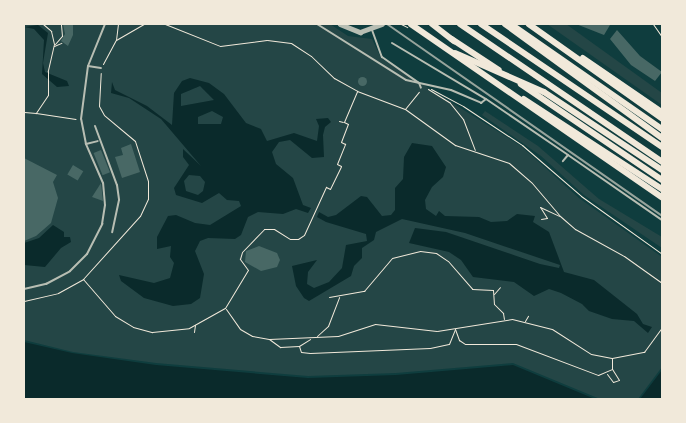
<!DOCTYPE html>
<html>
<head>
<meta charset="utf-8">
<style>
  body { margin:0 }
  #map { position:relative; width:686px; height:423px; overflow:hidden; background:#0f3d3e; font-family:Cabin,sans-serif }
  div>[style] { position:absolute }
  .green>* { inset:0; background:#244646 }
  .water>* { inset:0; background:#0a2a2b }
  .building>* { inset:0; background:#486865; transform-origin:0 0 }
  .round { border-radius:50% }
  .path>* { height:1px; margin:-0.5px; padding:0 0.5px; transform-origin:0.5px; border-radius:0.5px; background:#f1e9da }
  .service>* { height:2px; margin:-1px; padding:0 1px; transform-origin:1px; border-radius:1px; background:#b8beb3 }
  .tertiary>* { height:4.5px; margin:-2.25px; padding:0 2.25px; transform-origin:2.25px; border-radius:2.25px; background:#b8beb3 }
  .trunk>* { height:5.5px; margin:-2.75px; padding:0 2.75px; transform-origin:2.75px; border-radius:2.75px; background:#f1e9da }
  .motorway>* { height:6px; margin:-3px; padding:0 3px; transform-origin:3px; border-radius:3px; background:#f1e9da }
  .rail>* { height:2px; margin:-1px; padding:0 1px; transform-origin:1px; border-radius:1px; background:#97a49c }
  span { translate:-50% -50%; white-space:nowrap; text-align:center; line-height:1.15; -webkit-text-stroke:4px #f1e9da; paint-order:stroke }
  .frame { position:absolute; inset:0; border:25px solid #f1e9da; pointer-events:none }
</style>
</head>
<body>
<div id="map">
  <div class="green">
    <div style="clip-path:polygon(24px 24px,330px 24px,348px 36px,372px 39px,381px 58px,521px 146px,579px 198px,662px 257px,662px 367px,638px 399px,600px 399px,513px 363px,396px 373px,308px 376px,156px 363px,73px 352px,24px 340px)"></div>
    <div style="clip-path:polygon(547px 24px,566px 24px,662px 93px,662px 105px)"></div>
    <div style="clip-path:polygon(485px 111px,538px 146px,599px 199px,662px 237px,662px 248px,584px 195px,541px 156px,482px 115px)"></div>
  </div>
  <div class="water">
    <div style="clip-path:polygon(38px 25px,48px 33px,43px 63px,45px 72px,67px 81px,69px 86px,57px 87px,42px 74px,44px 40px,34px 29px,24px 27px)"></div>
    <div style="clip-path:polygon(evenodd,190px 78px,209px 83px,224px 94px,246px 123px,261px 129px,267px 141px,294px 133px,317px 141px,319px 126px,316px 119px,328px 118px,331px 122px,325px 127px,323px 135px,324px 157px,312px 158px,290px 140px,279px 142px,272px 152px,276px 164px,293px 178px,303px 205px,311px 208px,308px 213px,296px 209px,283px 214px,258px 212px,248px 217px,241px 235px,235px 239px,208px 238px,200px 241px,195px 251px,204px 274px,200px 298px,191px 304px,173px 306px,144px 298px,121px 281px,119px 275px,154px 283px,170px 278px,174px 263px,170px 257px,171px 246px,157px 249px,157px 237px,168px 216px,176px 215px,195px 223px,210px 225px,241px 206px,239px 201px,227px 200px,219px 193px,202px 203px,176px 195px,174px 188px,189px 165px,183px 157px,183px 149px,201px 166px,161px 119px,129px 98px,111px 93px,112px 82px,115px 90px,147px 106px,172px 125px,174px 93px,182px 81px,190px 78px,200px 86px,214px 100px,181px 106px,181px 94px,200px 86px,190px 78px,212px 111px,223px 117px,221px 124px,198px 124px,198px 117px,212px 111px,190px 78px,189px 175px,200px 176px,205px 182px,203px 191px,198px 195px,186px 191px,184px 181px,189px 175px)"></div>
    <div style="clip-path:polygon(412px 143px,432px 146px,446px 167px,443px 177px,432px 187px,425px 200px,426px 209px,436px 216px,439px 211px,445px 216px,479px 217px,491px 222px,507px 221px,517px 214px,535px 216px,533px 222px,549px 232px,564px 272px,594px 280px,637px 314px,643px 324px,652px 327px,648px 333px,634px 321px,612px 319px,589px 311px,582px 304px,561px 293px,549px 289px,534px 296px,514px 282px,473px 277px,461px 260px,449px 252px,409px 243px,415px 228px,446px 232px,540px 264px,559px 268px,560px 265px,465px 233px,402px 219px,376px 232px,374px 240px,362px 248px,362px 258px,354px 266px,351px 276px,309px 301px,304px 298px,296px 286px,292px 266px,317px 260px,308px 272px,307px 284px,314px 288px,329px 282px,342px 268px,346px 245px,367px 241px,366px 234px,326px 222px,317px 217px,319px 212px,328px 217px,336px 215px,361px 196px,367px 197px,382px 216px,391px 215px,395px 210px,395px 188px,403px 179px,404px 157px)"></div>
    <div style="clip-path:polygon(53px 225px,64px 232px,64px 237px,70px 237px,71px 242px,61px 248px,45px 267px,24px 265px,24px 243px,39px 238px)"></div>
    <div style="clip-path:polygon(24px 342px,72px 353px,156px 365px,308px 378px,396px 375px,513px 365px,595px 399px,24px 399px)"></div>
    <div style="clip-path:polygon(662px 370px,662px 399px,640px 399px)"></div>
  </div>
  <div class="building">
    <div style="clip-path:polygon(63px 24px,73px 24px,73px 35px,68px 46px,61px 41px,65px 34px)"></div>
    <div style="clip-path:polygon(576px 24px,607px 24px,610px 25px,604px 35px)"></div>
    <div style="clip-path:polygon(617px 30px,640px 56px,662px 72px,655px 81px,631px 65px,610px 39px)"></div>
    <div class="round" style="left:357.5px;top:76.5px;width:9px;height:9px"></div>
    <div style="clip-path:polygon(131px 144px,140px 172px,122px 178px,115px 157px,123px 155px,121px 148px)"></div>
    <div style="left:101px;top:150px;width:24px;height:8px;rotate:68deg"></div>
    <div style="clip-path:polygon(24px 158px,57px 175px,53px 182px,58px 198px,51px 223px,36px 236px,24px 241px)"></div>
    <div style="left:73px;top:165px;width:12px;height:11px;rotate:31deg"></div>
    <div style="clip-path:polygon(101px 183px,103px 201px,92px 197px)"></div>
    <div style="clip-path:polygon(259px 246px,277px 253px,280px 260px,277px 267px,261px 271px,245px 262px,246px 251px)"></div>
  </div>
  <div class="path">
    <div style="left:43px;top:24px;width:11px;rotate:41deg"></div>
    <div style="left:51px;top:31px;width:13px;rotate:77deg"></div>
    <div style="left:54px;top:44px;width:28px;rotate:103deg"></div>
    <div style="left:48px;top:71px;width:24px;rotate:90deg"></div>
    <div style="left:48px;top:95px;width:22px;rotate:124deg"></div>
    <div style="left:36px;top:113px;width:40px;rotate:8.5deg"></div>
    <div style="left:165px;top:24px;width:59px;rotate:21.8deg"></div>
    <div style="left:220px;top:46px;width:47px;rotate:-7.3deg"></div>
    <div style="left:267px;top:40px;width:24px;rotate:7deg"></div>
    <div style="left:291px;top:43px;width:24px;rotate:33deg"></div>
    <div style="left:311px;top:56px;width:32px;rotate:44deg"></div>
    <div style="left:334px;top:78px;width:26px;rotate:29deg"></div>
    <div style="left:357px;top:91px;width:51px;rotate:20.6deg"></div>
    <div style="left:405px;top:109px;width:22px;rotate:-51deg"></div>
    <div style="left:401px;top:24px;width:7px;rotate:27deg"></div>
    <div style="left:653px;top:24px;width:16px;rotate:55deg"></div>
    <div style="left:116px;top:40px;width:32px;rotate:-30deg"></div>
    <div style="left:55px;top:44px;width:11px;rotate:-49deg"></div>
    <div style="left:62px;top:36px;width:12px;rotate:-95deg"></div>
    <div style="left:54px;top:46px;width:8px;rotate:-23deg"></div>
    <div style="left:103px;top:64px;width:27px;rotate:-62deg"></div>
    <div style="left:116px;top:40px;width:16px;rotate:-83deg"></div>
    <div style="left:428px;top:89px;width:26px;rotate:32deg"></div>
    <div style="left:450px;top:103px;width:21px;rotate:51deg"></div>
    <div style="left:463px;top:119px;width:33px;rotate:69deg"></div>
    <div style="left:431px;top:89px;width:36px;rotate:28deg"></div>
    <div style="left:463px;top:106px;width:71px;rotate:33.5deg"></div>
    <div style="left:522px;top:145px;width:78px;rotate:40.8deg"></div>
    <div style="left:581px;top:196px;width:100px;rotate:35.6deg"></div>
    <div style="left:405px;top:109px;width:62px;rotate:35.8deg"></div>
    <div style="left:455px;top:145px;width:57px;rotate:18.4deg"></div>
    <div style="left:509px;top:163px;width:30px;rotate:41deg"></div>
    <div style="left:532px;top:183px;width:43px;rotate:49.7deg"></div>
    <div style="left:560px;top:216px;width:20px;rotate:41deg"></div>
    <div style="left:575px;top:229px;width:56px;rotate:28.9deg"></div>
    <div style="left:624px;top:256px;width:47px;rotate:35.4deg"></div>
    <div style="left:24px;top:112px;width:12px;rotate:5deg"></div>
    <div style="left:339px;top:121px;width:4px;rotate:14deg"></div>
    <div style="left:541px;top:219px;width:6px;rotate:-9deg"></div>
    <div style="left:547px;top:218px;width:13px;rotate:-122deg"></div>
    <div style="left:540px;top:207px;width:21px;rotate:25deg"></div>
    <div style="left:83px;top:279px;width:49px;rotate:49.1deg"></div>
    <div style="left:115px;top:316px;width:21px;rotate:31deg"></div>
    <div style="left:133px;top:327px;width:20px;rotate:15deg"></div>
    <div style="left:152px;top:332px;width:37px;rotate:-6deg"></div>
    <div style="left:189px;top:328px;width:41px;rotate:-29.1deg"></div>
    <div style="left:225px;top:308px;width:44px;rotate:-58.8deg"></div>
    <div style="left:248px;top:270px;width:14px;rotate:-126deg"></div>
    <div style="left:240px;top:259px;width:7px;rotate:-74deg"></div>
    <div style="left:242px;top:252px;width:32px;rotate:-46deg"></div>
    <div style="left:264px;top:229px;width:10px"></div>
    <div style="left:274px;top:229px;width:19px;rotate:32deg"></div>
    <div style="left:290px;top:239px;width:8px"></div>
    <div style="left:298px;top:239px;width:7px;rotate:-34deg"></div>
    <div style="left:304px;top:235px;width:53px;rotate:-65.4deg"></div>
    <div style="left:326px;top:187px;width:4px;rotate:27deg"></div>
    <div style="left:330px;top:189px;width:25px;rotate:-64deg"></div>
    <div style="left:341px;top:166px;width:4px;rotate:-153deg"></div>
    <div style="left:337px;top:164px;width:22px;rotate:-68deg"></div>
    <div style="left:345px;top:144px;width:4px;rotate:-153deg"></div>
    <div style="left:341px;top:142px;width:19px;rotate:-69deg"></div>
    <div style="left:348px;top:124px;width:4px;rotate:-153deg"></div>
    <div style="left:344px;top:122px;width:34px;rotate:-67deg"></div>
    <div style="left:494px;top:294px;width:9px;rotate:-49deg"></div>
    <div style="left:329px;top:297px;width:36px;rotate:-10deg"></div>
    <div style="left:364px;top:291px;width:43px;rotate:-49.7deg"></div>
    <div style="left:392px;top:258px;width:29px;rotate:-14deg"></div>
    <div style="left:420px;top:251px;width:16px;rotate:7deg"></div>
    <div style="left:436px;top:253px;width:14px;rotate:34deg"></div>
    <div style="left:448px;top:261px;width:37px;rotate:49deg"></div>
    <div style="left:472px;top:289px;width:21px;rotate:3deg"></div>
    <div style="left:493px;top:290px;width:14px;rotate:86deg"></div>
    <div style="left:494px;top:304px;width:13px;rotate:45deg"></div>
    <div style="left:503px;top:313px;width:6px;rotate:81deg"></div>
    <div style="left:24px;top:301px;width:35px;rotate:-13deg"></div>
    <div style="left:58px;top:293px;width:29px;rotate:-29deg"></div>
    <div style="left:83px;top:279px;width:85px;rotate:-47.9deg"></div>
    <div style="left:140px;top:216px;width:19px;rotate:-65deg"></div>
    <div style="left:148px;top:199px;width:18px;rotate:-90deg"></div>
    <div style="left:148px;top:181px;width:42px;rotate:-108deg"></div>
    <div style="left:135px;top:141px;width:40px;rotate:-140deg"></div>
    <div style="left:104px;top:115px;width:10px;rotate:-119deg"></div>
    <div style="left:99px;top:106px;width:33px;rotate:-87deg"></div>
    <div style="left:226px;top:309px;width:24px;rotate:55deg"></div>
    <div style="left:240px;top:329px;width:14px;rotate:30deg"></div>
    <div style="left:252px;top:336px;width:17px;rotate:10deg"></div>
    <div style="left:269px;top:339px;width:69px;rotate:-2.5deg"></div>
    <div style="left:338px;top:336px;width:39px;rotate:-18deg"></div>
    <div style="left:375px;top:324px;width:62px;rotate:6.4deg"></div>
    <div style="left:437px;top:331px;width:76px;rotate:-9.1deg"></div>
    <div style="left:512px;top:319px;width:41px;rotate:14deg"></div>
    <div style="left:552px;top:329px;width:46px;rotate:32.7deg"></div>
    <div style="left:591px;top:354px;width:21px;rotate:11deg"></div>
    <div style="left:612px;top:358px;width:33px;rotate:-11deg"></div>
    <div style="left:644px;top:352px;width:31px;rotate:-54deg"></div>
    <div style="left:525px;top:321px;width:6px;rotate:-59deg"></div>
    <div style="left:194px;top:332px;width:7px;rotate:-82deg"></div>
    <div style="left:317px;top:336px;width:15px;rotate:-42deg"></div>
    <div style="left:328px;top:326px;width:31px;rotate:-69deg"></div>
    <div style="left:269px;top:339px;width:14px;rotate:36deg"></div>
    <div style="left:280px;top:347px;width:19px;rotate:-3deg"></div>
    <div style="left:299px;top:346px;width:6px;rotate:72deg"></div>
    <div style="left:301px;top:352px;width:9px;rotate:6deg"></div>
    <div style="left:310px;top:353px;width:120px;rotate:-2.4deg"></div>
    <div style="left:430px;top:348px;width:19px;rotate:-12deg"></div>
    <div style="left:449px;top:344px;width:16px;rotate:-68deg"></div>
    <div style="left:455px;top:329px;width:12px;rotate:70deg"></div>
    <div style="left:459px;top:340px;width:7px;rotate:34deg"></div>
    <div style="left:465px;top:344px;width:51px"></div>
    <div style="left:516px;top:344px;width:88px;rotate:20.7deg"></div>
    <div style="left:598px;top:375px;width:15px;rotate:-23deg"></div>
    <div style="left:299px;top:346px;width:13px;rotate:-32deg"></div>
    <div style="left:607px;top:374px;width:10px;rotate:53deg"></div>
    <div style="left:613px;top:382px;width:6px;rotate:-18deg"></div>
    <div style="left:619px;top:380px;width:13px;rotate:-122deg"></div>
    <div style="left:612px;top:369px;width:11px;rotate:-90deg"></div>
  </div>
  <div class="service">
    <div style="left:317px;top:24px;width:105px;rotate:32.2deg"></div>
    <div style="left:406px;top:80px;width:46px;rotate:12.5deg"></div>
    <div style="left:451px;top:90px;width:33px;rotate:23deg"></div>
    <div style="left:481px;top:103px;width:6px;rotate:-39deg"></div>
    <div style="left:486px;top:99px;width:99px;rotate:34.3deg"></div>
    <div style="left:568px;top:155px;width:8px;rotate:130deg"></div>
    <div style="left:372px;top:30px;width:29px;rotate:70deg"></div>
    <div style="left:382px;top:57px;width:45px;rotate:35.1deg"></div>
    <div style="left:419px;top:83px;width:5px;rotate:68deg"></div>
    <div style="left:392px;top:43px;width:109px;rotate:30.8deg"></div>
    <div style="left:88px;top:66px;width:13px;rotate:9deg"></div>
    <div style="left:95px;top:126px;width:63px;rotate:69.6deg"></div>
    <div style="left:117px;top:185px;width:15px;rotate:82deg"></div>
    <div style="left:119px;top:200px;width:33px;rotate:102deg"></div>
    <div style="left:86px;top:144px;width:12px;rotate:-14deg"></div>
    <div style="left:568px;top:155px;width:114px;rotate:34.7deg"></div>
    <div style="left:24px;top:289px;width:23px;rotate:-13deg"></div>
    <div style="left:46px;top:284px;width:27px;rotate:-28deg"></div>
    <div style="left:70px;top:271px;width:24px;rotate:-45deg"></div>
    <div style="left:87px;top:254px;width:34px;rotate:-63deg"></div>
    <div style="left:102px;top:224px;width:19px;rotate:-81deg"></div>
    <div style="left:105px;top:205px;width:22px;rotate:-95deg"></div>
    <div style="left:103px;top:183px;width:43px;rotate:-113.6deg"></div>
    <div style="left:86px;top:144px;width:25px;rotate:-101deg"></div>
    <div style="left:81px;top:119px;width:53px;rotate:-82.5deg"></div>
    <div style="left:88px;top:66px;width:45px;rotate:-68deg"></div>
  </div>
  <div class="tertiary">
    <div style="left:340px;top:24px;width:22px;rotate:22deg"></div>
    <div style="left:360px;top:32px;width:23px;rotate:-20deg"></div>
  </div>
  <div class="trunk">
    <div style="left:411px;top:24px;width:305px;rotate:34.6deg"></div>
    <div style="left:511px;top:24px;width:184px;rotate:34.8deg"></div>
    <div style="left:529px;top:24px;width:163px;rotate:35.3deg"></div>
    <div style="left:452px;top:39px;width:56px;rotate:33.4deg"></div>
    <div style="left:583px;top:58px;width:96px;rotate:34.4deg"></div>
    <div style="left:521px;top:84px;width:171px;rotate:34.2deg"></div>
    <div style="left:524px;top:99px;width:165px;rotate:33.1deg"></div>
  </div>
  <div class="motorway">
    <div style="left:432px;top:24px;width:28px;rotate:38deg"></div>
    <div style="left:460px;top:24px;width:245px;rotate:34.3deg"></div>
    <div style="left:481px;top:24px;width:219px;rotate:34.2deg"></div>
    <div style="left:505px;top:24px;width:194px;rotate:36deg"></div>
    <div style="left:455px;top:53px;width:97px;rotate:23.7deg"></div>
    <div style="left:544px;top:92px;width:141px;rotate:33.5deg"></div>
  </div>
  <div class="rail">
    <div style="left:387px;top:24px;width:335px;rotate:34.9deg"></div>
  </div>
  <div class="frame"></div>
</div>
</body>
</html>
